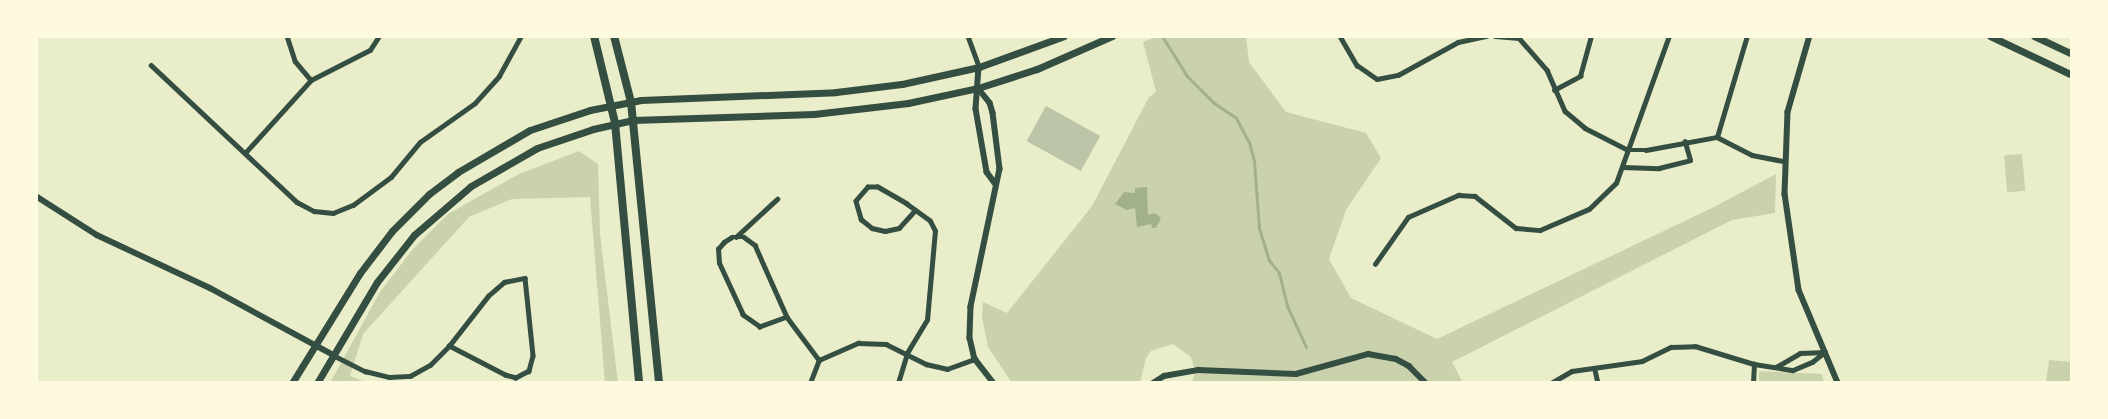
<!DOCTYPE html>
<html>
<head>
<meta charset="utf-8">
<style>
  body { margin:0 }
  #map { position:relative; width:2108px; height:419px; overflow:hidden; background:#e9edc9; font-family:Manrope,sans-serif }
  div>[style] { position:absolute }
  .green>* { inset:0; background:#cad2ad; transform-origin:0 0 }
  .water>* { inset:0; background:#a3b18a }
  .stream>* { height:3px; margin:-1.5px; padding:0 1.5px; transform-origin:1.5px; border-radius:1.5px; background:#a3b18a }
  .building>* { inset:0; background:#bcc5a7; transform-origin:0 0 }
  .minor>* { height:4.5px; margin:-2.25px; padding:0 2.25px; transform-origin:2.25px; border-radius:2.25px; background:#344e41 }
  .tertiary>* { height:5.5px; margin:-2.75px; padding:0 2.75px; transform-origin:2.75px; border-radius:2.75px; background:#344e41 }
  .secondary>* { height:7px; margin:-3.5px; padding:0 3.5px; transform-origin:3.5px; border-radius:3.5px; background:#344e41 }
  .primary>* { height:8px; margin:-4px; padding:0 4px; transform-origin:4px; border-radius:4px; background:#344e41 }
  span { translate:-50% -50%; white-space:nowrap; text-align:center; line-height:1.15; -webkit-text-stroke:5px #fefae0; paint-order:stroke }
  .frame { position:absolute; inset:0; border:38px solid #fefae0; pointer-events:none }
</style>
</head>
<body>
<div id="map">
  <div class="green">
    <div style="clip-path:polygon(1159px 36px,1246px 36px,1249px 62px,1286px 112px,1366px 133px,1381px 158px,1346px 210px,1329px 259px,1351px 298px,1437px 339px,1714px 207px,1776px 174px,1775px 213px,1732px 220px,1452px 362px,1463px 383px,1192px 383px,1195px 371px,1191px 357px,1173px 344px,1151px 351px,1146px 358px,1140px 383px,1012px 383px,988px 347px,982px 317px,983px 302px,1007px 313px,1092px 206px,1149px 97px,1156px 92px,1143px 42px)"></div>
    <div style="clip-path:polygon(579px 151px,598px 164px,600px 234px,618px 383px,605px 383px,590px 197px,512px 199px,469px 217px,363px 334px,350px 376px,368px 383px,330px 383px,380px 292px,412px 250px,448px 214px,519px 174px)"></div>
    <div style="left:2022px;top:154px;width:37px;height:18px;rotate:85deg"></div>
    <div style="clip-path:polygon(2049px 360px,2072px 362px,2072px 383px,2046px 383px)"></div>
    <div style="clip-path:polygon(1759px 371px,1822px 374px,1824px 383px,1759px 383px)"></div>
  </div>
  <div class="water">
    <div style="clip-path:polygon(1147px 187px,1148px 215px,1155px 213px,1161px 218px,1156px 228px,1152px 228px,1151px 224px,1137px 227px,1135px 208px,1127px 210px,1115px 204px,1124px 192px,1135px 193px,1135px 188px)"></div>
  </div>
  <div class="stream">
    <div style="left:1162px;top:36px;width:47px;rotate:58deg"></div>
    <div style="left:1187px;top:76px;width:38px;rotate:45deg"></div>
    <div style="left:1214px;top:103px;width:27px;rotate:34deg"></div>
    <div style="left:1236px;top:118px;width:27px;rotate:62deg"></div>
    <div style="left:1249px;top:142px;width:20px;rotate:75deg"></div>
    <div style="left:1254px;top:161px;width:67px;rotate:85.7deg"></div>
    <div style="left:1259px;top:228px;width:34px;rotate:73deg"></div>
    <div style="left:1269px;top:260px;width:16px;rotate:52deg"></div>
    <div style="left:1279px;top:273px;width:36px;rotate:76deg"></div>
    <div style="left:1288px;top:308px;width:43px;rotate:65.2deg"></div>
  </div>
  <div class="building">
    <div style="left:1046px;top:106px;width:62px;height:40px;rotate:29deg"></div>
  </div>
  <div class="minor">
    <div style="left:287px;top:36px;width:26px;rotate:72deg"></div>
    <div style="left:295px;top:61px;width:25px;rotate:50deg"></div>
    <div style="left:968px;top:36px;width:33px;rotate:70deg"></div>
    <div style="left:1340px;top:36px;width:34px;rotate:60deg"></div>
    <div style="left:1357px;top:65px;width:24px;rotate:35deg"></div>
    <div style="left:1377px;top:79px;width:21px;rotate:-11deg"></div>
    <div style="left:1398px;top:75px;width:68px;rotate:-28.8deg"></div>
    <div style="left:1458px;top:42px;width:29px;rotate:-12deg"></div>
    <div style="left:1495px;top:36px;width:24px;rotate:5deg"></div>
    <div style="left:1519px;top:38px;width:43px;rotate:48.8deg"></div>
    <div style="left:1547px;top:70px;width:45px;rotate:66.3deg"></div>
    <div style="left:1565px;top:111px;width:26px;rotate:40deg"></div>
    <div style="left:1585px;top:128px;width:48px;rotate:27.1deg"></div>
    <div style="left:1628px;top:150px;width:18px"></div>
    <div style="left:1646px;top:150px;width:72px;rotate:-10.4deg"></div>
    <div style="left:1717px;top:137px;width:39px;rotate:27deg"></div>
    <div style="left:1752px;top:155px;width:33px;rotate:11deg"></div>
    <div style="left:151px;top:65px;width:200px;rotate:43.2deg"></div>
    <div style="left:297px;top:202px;width:19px;rotate:28deg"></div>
    <div style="left:314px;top:211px;width:19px;rotate:6deg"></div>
    <div style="left:333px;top:213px;width:22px;rotate:-22deg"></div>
    <div style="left:353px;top:205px;width:47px;rotate:-36.4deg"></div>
    <div style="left:391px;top:177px;width:45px;rotate:-50.4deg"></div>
    <div style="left:420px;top:142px;width:67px;rotate:-35.3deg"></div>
    <div style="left:475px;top:103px;width:36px;rotate:-48deg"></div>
    <div style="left:499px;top:76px;width:46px;rotate:-61.2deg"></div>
    <div style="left:1554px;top:90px;width:30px;rotate:-28deg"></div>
    <div style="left:1580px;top:76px;width:41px;rotate:-74.6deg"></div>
    <div style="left:1717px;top:137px;width:105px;rotate:-73.5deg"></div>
    <div style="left:245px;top:153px;width:98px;rotate:-47.9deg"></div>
    <div style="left:311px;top:80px;width:66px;rotate:-27deg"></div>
    <div style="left:370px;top:50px;width:17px;rotate:-57deg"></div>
    <div style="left:1622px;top:167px;width:37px;rotate:2deg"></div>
    <div style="left:1659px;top:168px;width:32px;rotate:-14deg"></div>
    <div style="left:1690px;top:160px;width:19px;rotate:-106deg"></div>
    <div style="left:736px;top:237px;width:56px;rotate:-42.8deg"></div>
    <div style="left:1375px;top:264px;width:57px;rotate:-54.9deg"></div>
    <div style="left:1408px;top:217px;width:55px;rotate:-23.7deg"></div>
    <div style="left:1458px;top:195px;width:17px;rotate:3deg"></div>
    <div style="left:1475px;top:196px;width:52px;rotate:38deg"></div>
    <div style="left:1516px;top:228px;width:24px;rotate:5deg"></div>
    <div style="left:1540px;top:230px;width:53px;rotate:-23.2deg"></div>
    <div style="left:1589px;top:209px;width:37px;rotate:-44deg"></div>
    <div style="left:1616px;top:183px;width:156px;rotate:-70.2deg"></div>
    <div style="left:787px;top:317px;width:29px;rotate:160deg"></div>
    <div style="left:760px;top:327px;width:21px;rotate:-145deg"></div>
    <div style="left:743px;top:315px;width:57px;rotate:-114.8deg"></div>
    <div style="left:719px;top:263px;width:14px;rotate:-94deg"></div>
    <div style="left:718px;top:249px;width:9px;rotate:-49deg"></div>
    <div style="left:724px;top:242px;width:9px;rotate:-32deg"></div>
    <div style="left:732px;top:237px;width:12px"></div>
    <div style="left:744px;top:237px;width:14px;rotate:36deg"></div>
    <div style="left:755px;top:245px;width:79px;rotate:66deg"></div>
    <div style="left:787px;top:317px;width:54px;rotate:53.3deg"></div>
    <div style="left:335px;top:356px;width:34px;rotate:27deg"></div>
    <div style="left:365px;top:371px;width:25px;rotate:14deg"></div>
    <div style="left:389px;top:377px;width:21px;rotate:-3deg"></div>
    <div style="left:410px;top:376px;width:23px;rotate:-29deg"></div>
    <div style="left:430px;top:365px;width:27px;rotate:-45deg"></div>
    <div style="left:449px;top:346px;width:63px;rotate:-52deg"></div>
    <div style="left:488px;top:296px;width:21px;rotate:-41deg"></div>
    <div style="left:504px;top:282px;width:21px;rotate:-11deg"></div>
    <div style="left:525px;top:278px;width:78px;rotate:84.1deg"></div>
    <div style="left:533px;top:356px;width:16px;rotate:105deg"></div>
    <div style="left:529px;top:371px;width:15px;rotate:152deg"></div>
    <div style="left:516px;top:378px;width:11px;rotate:-165deg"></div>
    <div style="left:505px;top:375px;width:63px;rotate:-152.6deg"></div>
    <div style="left:1776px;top:367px;width:28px;rotate:-30deg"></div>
    <div style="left:1800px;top:353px;width:25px;rotate:-2deg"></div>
    <div style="left:1595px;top:370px;width:13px;rotate:77deg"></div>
    <div style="left:810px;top:383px;width:25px;rotate:-69deg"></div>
    <div style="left:819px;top:360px;width:43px;rotate:-23.6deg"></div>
    <div style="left:858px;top:343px;width:28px;rotate:2deg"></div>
    <div style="left:886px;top:344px;width:45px;rotate:26.6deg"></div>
    <div style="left:926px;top:364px;width:22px;rotate:13deg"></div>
    <div style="left:947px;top:369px;width:30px;rotate:-20deg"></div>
    <div style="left:898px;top:383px;width:31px;rotate:-73deg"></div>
    <div style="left:907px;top:353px;width:39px;rotate:-59deg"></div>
    <div style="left:927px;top:320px;width:89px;rotate:-84.9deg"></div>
    <div style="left:935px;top:231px;width:11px;rotate:-117deg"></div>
    <div style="left:930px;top:221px;width:29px;rotate:-144deg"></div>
    <div style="left:907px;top:204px;width:34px;rotate:-150deg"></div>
    <div style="left:877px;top:187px;width:9px;rotate:180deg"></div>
    <div style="left:868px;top:187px;width:18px;rotate:131deg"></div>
    <div style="left:856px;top:201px;width:19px;rotate:74deg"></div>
    <div style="left:861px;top:219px;width:14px;rotate:39deg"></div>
    <div style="left:872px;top:228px;width:13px;rotate:13deg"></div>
    <div style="left:885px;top:231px;width:14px;rotate:-12deg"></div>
    <div style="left:899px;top:228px;width:24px;rotate:-48deg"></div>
    <div style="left:1551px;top:383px;width:24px;rotate:-30deg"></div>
    <div style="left:1572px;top:371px;width:71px;rotate:-8.1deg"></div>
    <div style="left:1642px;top:361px;width:32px;rotate:-26deg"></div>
    <div style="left:1671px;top:347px;width:24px;rotate:-2deg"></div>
    <div style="left:1695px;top:346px;width:62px;rotate:17deg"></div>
    <div style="left:1754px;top:364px;width:39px;rotate:9deg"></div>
    <div style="left:1793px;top:370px;width:21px;rotate:-23deg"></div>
    <div style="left:1812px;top:362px;width:16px;rotate:-38deg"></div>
    <div style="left:1753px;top:383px;width:19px;rotate:-87deg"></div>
  </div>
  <div class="tertiary">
    <div style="left:1810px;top:36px;width:79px;rotate:106.1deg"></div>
    <div style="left:1788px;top:112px;width:82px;rotate:92.1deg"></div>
    <div style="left:1785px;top:194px;width:97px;rotate:81.7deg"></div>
    <div style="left:1799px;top:290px;width:101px;rotate:67.2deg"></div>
    <div style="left:979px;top:67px;width:42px;rotate:94.1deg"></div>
    <div style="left:976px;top:109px;width:64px;rotate:80.1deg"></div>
    <div style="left:987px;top:172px;width:14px;rotate:54deg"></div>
    <div style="left:978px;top:88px;width:19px;rotate:51deg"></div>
    <div style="left:990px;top:103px;width:10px;rotate:73deg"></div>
    <div style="left:993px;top:113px;width:56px;rotate:82.9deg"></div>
    <div style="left:1000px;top:169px;width:141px;rotate:101.9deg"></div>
    <div style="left:971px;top:307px;width:31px;rotate:92deg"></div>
    <div style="left:970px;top:338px;width:22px;rotate:77deg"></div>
    <div style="left:975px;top:359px;width:31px;rotate:52deg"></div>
    <div style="left:36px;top:196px;width:72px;rotate:32.6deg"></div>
    <div style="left:97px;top:235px;width:125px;rotate:25.1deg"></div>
    <div style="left:210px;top:288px;width:142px;rotate:28.5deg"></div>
    <div style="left:1153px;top:383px;width:13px;rotate:-32deg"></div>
    <div style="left:1164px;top:376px;width:35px;rotate:-10deg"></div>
    <div style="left:1198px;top:370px;width:98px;rotate:2.3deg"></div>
    <div style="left:1296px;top:374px;width:75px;rotate:-15.5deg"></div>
    <div style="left:1368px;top:354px;width:28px;rotate:10deg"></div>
    <div style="left:1396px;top:359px;width:15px;rotate:28deg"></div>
    <div style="left:1409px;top:366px;width:24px;rotate:45deg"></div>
  </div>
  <div class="secondary">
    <div style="left:1990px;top:36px;width:91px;rotate:25.4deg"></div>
    <div style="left:2034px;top:36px;width:42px;rotate:25.3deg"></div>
    <div style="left:292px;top:383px;width:129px;rotate:-58.3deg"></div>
    <div style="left:360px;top:273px;width:53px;rotate:-52.7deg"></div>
    <div style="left:392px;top:231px;width:52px;rotate:-45deg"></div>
    <div style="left:429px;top:194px;width:36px;rotate:-37deg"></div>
    <div style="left:458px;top:172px;width:83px;rotate:-30.3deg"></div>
    <div style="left:530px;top:130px;width:63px;rotate:-18.4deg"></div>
    <div style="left:590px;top:110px;width:52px;rotate:-11.1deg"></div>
    <div style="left:641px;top:100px;width:195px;rotate:-2.3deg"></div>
    <div style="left:836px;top:92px;width:66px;rotate:-6.9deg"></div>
    <div style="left:902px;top:84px;width:79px;rotate:-12.4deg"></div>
    <div style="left:979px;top:67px;width:90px;rotate:-20deg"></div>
    <div style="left:317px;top:383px;width:117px;rotate:-59.3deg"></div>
    <div style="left:377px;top:282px;width:60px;rotate:-51.8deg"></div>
    <div style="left:414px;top:235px;width:75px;rotate:-40.7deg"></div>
    <div style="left:471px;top:186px;width:76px;rotate:-29.9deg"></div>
    <div style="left:537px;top:148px;width:59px;rotate:-18.7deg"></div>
    <div style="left:593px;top:129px;width:41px;rotate:-12.7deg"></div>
    <div style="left:633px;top:120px;width:181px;rotate:-1.9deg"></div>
    <div style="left:814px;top:114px;width:95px;rotate:-6.7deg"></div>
    <div style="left:908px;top:103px;width:72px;rotate:-12.1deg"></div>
    <div style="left:978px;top:88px;width:62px;rotate:-17.9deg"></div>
    <div style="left:1037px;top:69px;width:82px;rotate:-23.7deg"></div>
  </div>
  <div class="primary">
    <div style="left:594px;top:36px;width:89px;rotate:76.4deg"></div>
    <div style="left:615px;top:123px;width:261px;rotate:84.7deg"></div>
    <div style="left:614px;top:36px;width:68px;rotate:75.6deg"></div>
    <div style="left:631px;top:102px;width:282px;rotate:84.3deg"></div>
  </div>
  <div class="frame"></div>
</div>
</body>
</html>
